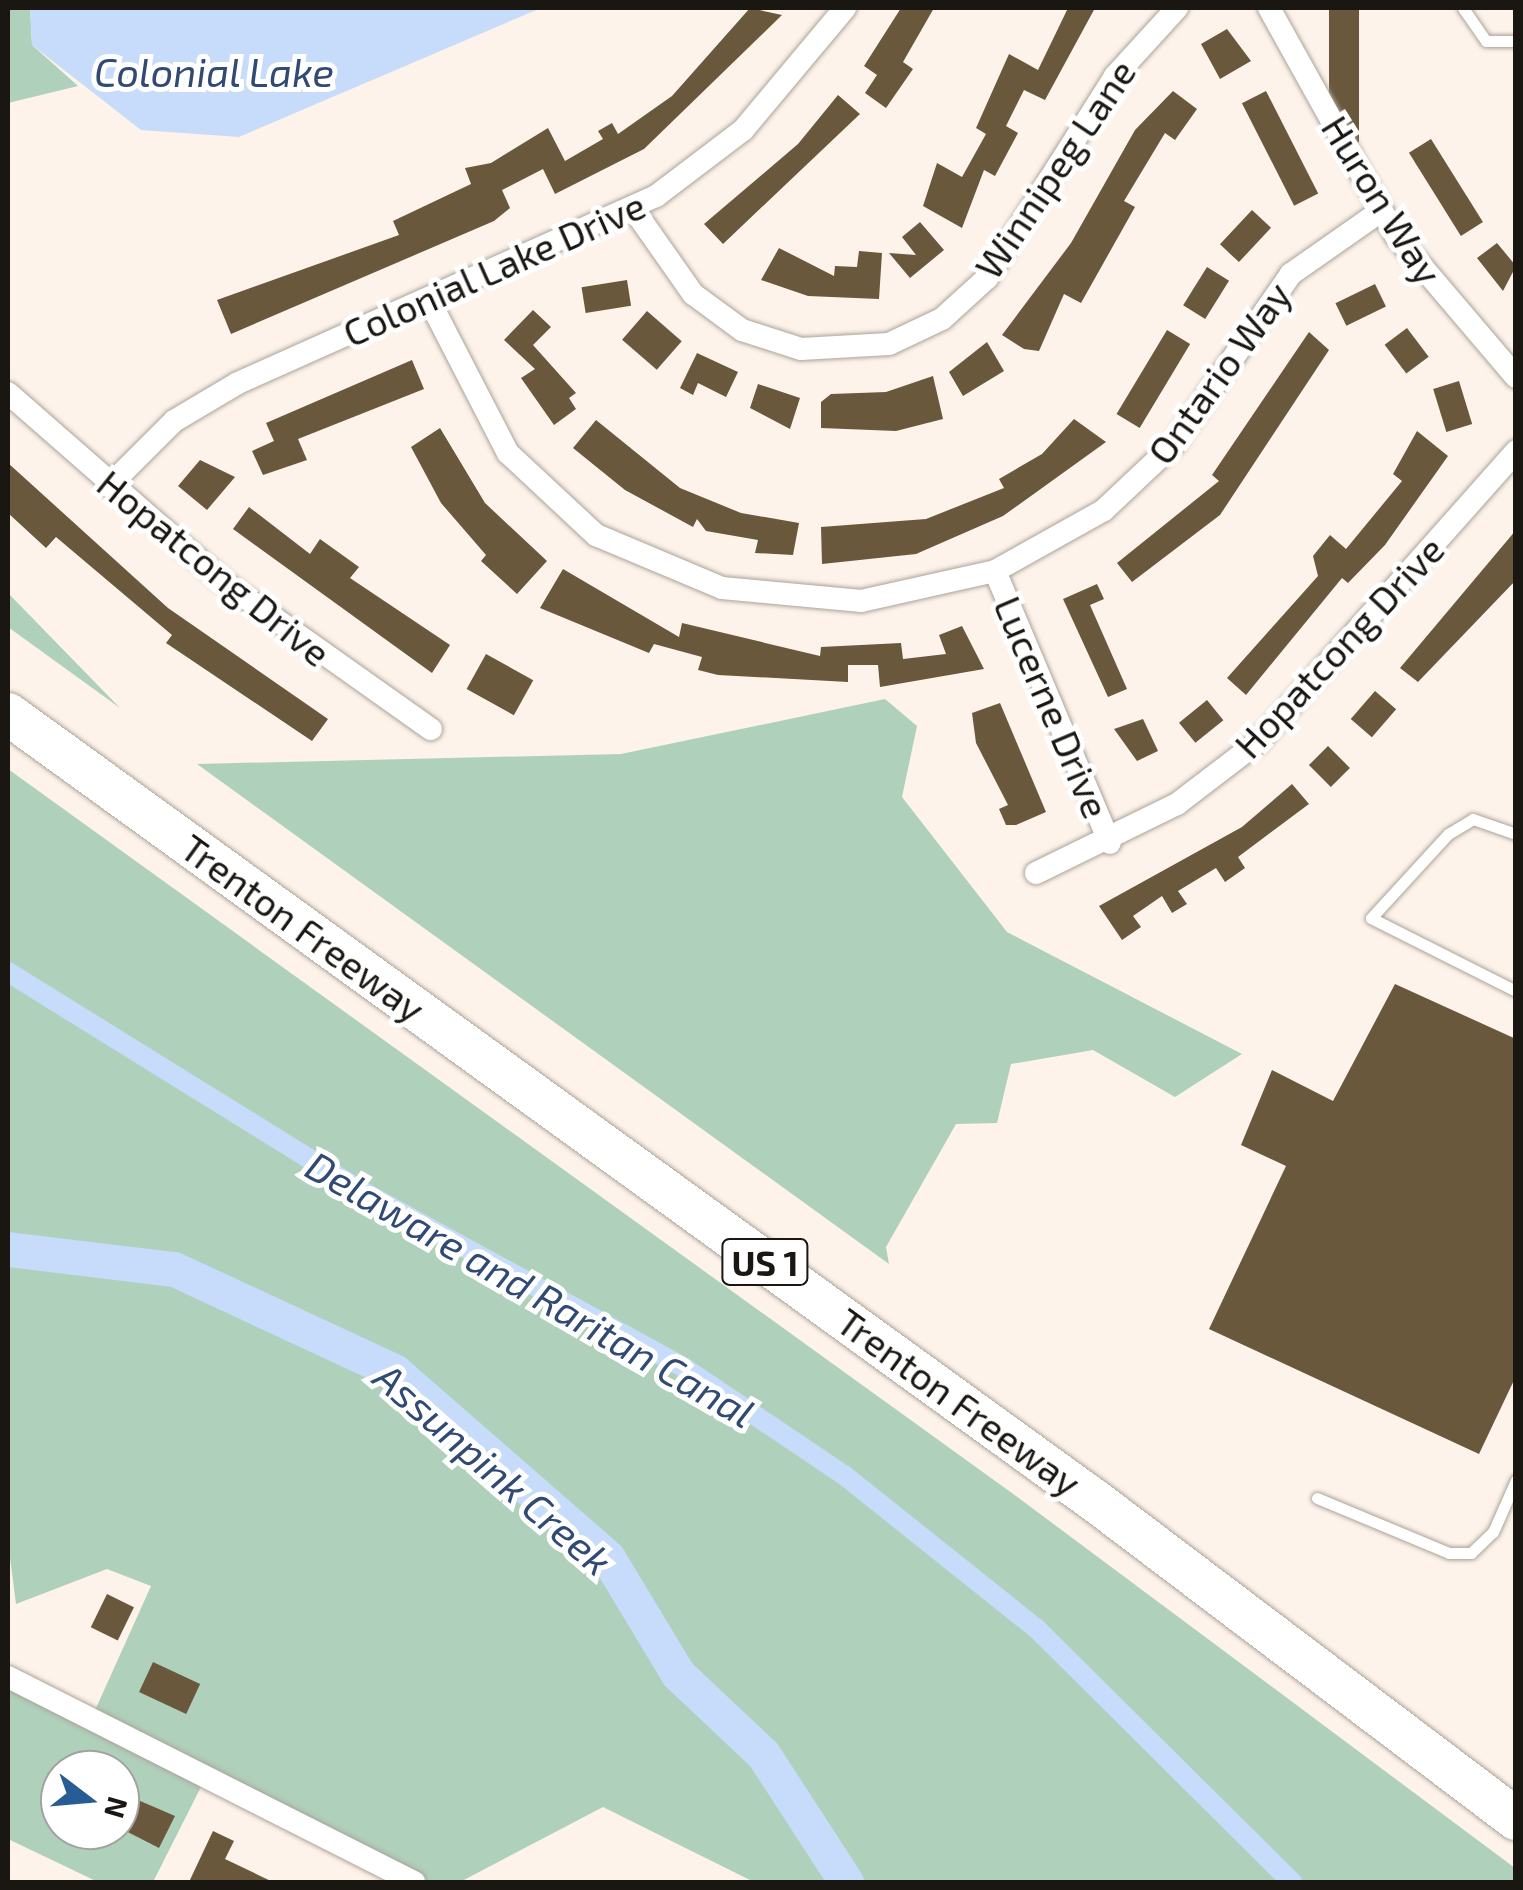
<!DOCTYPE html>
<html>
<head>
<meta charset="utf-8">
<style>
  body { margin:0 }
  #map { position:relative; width:1523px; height:1890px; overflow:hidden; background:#fdf3ea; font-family:"Exo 2",sans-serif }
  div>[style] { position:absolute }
  .green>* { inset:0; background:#afd0bb }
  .water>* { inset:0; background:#c7dbfa }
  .canal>* { height:20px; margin:-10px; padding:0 10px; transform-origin:10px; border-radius:10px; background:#c7dbfa }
  .river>* { height:35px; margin:-17.5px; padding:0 17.5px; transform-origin:17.5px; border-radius:17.5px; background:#c7dbfa }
  .building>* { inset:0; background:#69583c; transform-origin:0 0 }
  .roads { filter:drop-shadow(0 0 2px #aba399) drop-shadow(0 0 2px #aba399) }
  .service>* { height:11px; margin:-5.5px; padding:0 5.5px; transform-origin:5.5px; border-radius:5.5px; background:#fff }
  .minor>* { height:22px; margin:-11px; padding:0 11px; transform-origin:11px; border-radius:11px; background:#fff }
  .motorway>* { height:42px; margin:-21px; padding:0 21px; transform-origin:21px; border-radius:21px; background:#fff }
  span { translate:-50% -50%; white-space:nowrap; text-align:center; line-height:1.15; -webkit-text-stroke:10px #fff; paint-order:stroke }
  .shield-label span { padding:2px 8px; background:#fff; border:2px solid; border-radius:8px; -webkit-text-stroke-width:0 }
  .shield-label { font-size:35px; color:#1a1713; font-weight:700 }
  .street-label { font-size:38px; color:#1a1713 }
  .water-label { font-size:40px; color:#304a74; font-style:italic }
  .frame { position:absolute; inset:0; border:10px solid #1a1713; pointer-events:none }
  .north { position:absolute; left:40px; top:1750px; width:100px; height:100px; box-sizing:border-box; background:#fff; border:2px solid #a3a2a1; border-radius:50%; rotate:106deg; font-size:28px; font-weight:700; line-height:40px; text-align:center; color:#1a1713 }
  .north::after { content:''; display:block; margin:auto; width:35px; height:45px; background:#275c94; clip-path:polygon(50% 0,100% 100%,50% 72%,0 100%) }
</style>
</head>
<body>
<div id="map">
  <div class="green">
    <div style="clip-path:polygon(8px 8px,30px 8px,32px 45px,78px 86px,8px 103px)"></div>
    <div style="clip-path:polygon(8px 593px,120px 708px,8px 627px)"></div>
    <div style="clip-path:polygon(885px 699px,917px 726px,902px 797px,1007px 932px,1242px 1054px,1175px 1097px,1093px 1050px,1011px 1064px,997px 1123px,956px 1124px,886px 1247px,889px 1264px,197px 764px,621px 754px)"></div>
    <div style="clip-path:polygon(evenodd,8px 769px,1016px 1496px,1515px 1868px,1515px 1882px,754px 1882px,603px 1807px,460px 1882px,418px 1882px,207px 1775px,153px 1882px,98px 1882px,8px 1839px,8px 1674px,92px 1717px,151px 1586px,107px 1569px,16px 1604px,8px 1542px,8px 769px,60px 1770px,120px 1770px,120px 1830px,60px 1830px,60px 1770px)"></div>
  </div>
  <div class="water">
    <div style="clip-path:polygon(30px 8px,541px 8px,239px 137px,141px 130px,32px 45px)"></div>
  </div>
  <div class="canal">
    <div style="left:8px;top:972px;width:410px;rotate:31.8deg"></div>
    <div style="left:356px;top:1188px;width:376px;rotate:28.7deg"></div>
    <div style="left:686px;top:1369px;width:190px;rotate:33.9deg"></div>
    <div style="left:844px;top:1475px;width:246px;rotate:38.6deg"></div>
    <div style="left:1036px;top:1628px;width:361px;rotate:44.8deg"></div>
  </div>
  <div class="river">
    <div style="left:8px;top:1249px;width:167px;rotate:6.9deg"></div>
    <div style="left:174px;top:1269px;width:242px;rotate:24.9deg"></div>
    <div style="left:394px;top:1371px;width:284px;rotate:41.1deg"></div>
    <div style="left:608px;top:1558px;width:135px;rotate:58.9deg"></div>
    <div style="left:678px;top:1674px;width:117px;rotate:43.3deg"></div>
    <div style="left:763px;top:1754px;width:153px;rotate:57deg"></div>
  </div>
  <div class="building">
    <div style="clip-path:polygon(750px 8px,782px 15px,644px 149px,555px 194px,543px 169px,502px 190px,510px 208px,494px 221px,231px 334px,217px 300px,399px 235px,393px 221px,471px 184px,465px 168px,491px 163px,548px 128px,565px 161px,603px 139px,598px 131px,612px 123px,618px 134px,672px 96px)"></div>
    <div style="clip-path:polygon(901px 8px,934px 8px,903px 62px,913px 69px,886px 108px,865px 93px,877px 75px,864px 66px)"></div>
    <div style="clip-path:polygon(1068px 8px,1095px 8px,1045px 100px,1024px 90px,1006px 126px,1018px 133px,995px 176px,984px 170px,962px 228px,923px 206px,937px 163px,962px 177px,986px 134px,976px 128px,1009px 54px,1038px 70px)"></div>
    <div style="left:1329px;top:8px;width:30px;height:134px"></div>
    <div style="clip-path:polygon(1227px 29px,1251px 61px,1220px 79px,1201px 44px)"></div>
    <div style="clip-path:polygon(1173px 91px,1197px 109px,1175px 140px,1165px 133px,1124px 201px,1135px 207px,1081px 303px,1064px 294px,1039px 351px,1024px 349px,1002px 335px,1071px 243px,1135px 130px)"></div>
    <div style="left:1266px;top:91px;width:115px;height:27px;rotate:63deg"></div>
    <div style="clip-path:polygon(838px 95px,860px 114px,723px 244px,704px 224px,798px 144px)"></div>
    <div style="left:1431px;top:139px;width:98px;height:26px;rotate:58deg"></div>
    <div style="left:1252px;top:210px;width:26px;height:47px;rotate:43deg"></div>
    <div style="clip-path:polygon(920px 222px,944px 250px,910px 278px,889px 253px,916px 255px,902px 237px)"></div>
    <div style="clip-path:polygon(1497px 243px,1516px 266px,1503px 291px,1477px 258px)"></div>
    <div style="clip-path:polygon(779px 248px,834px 276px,835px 266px,857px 267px,859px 251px,882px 253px,879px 299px,808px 296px,761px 280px)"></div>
    <div style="left:1207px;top:267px;width:26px;height:45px;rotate:32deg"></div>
    <div style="left:627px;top:280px;width:26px;height:46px;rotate:81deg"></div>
    <div style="left:1375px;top:284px;width:25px;height:44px;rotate:64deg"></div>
    <div style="clip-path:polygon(533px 310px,551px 327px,533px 345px,576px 393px,569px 398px,576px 409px,554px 425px,521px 378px,535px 369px,504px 340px)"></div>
    <div style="left:647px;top:311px;width:46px;height:38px;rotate:41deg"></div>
    <div style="left:1407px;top:328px;width:36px;height:28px;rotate:53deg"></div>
    <div style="left:1167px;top:330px;width:27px;height:98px;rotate:31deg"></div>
    <div style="clip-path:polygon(1309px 332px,1329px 350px,1220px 515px,1132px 582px,1117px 563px,1219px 481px,1212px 475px)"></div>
    <div style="clip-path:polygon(987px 342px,1004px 371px,963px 396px,949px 372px)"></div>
    <div style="clip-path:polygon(697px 353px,738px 372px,726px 397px,698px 383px,693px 395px,680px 388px)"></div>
    <div style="clip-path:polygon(412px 360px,424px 389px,298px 439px,307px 460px,263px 475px,252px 451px,274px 441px,266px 423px)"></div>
    <div style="clip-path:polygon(933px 376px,943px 419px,896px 431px,821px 428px,821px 402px,831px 394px,886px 392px)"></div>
    <div style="left:1459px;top:381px;width:45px;height:27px;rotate:73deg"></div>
    <div style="clip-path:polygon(758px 384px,800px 398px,790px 429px,750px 408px)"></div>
    <div style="clip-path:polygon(1074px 419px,1106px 442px,1003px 516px,916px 554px,822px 564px,821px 527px,926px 519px,1004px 488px,999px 479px,1042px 454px)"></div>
    <div style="clip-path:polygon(596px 420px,680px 488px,741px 513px,799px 523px,793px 555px,755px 553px,758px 540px,706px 531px,697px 519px,693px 527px,625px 490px,573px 448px)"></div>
    <div style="clip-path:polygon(440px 428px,485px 503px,547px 561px,517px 594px,481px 561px,486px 555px,441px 503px,411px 447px)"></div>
    <div style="clip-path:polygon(1417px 431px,1448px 456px,1385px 545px,1348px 583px,1342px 578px,1246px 695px,1227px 678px,1318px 576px,1313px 556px,1330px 535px,1346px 549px,1402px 481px,1393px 474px)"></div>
    <div style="clip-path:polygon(200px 460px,235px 477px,207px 510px,178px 486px)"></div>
    <div style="clip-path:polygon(8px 463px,168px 608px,328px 719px,312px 741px,166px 643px,172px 635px,56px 537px,46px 548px,8px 513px)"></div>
    <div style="clip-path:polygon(249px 507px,310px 554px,320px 539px,359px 567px,350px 578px,450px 645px,432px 673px,233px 529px)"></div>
    <div style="clip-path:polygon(1516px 530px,1516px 580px,1418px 682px,1400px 668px)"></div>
    <div style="clip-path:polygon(563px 569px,679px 637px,682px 623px,820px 656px,821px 647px,901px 643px,903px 659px,946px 654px,939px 635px,962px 626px,984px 669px,880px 687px,878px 665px,848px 665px,848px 682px,718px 675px,698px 670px,702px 657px,654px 644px,649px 653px,540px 608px)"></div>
    <div style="clip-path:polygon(1097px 584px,1104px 599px,1090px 605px,1127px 689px,1108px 697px,1063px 599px)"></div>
    <div style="left:486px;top:654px;width:54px;height:40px;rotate:29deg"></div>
    <div style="left:1375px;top:691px;width:28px;height:37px;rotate:41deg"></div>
    <div style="left:1207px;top:700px;width:26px;height:36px;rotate:51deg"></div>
    <div style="clip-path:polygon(1000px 703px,1046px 812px,1016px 825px,1006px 825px,999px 809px,1008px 805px,976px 743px,972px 713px)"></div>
    <div style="clip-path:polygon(1143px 719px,1158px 751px,1137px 761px,1114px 729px)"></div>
    <div style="left:1328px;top:746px;width:31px;height:27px;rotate:45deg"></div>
    <div style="clip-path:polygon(1292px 784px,1309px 804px,1238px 857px,1245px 868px,1225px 882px,1216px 868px,1178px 891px,1187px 904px,1172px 913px,1162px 896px,1133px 916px,1141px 927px,1122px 940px,1099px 906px,1242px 827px)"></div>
    <div style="clip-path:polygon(1395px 984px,1516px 1039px,1516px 1376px,1479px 1454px,1209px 1329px,1286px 1166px,1241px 1145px,1272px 1070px,1333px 1101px)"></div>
    <div style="left:107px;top:1594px;width:30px;height:37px;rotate:26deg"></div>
    <div style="left:153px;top:1662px;width:52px;height:33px;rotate:25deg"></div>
    <div style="clip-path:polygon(131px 1797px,175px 1816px,159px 1848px,120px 1828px)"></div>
    <div style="clip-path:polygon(213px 1831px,234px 1841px,225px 1859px,273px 1882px,189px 1882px)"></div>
  </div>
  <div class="roads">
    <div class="service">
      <div style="left:1463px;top:8px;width:40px;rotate:55.1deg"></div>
      <div style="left:1486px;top:41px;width:30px"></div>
      <div style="left:1516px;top:834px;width:46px;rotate:-160.8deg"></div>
      <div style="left:1473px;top:819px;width:29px;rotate:149deg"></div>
      <div style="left:1448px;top:834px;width:114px;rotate:132.5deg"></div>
      <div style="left:1371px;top:918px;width:162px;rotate:26.7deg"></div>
      <div style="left:1317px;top:1498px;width:143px;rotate:22.6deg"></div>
      <div style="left:1449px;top:1553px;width:22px"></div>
      <div style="left:1471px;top:1553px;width:30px;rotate:-44deg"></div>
      <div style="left:1493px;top:1532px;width:57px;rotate:-66.1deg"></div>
    </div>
    <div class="minor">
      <div style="left:1269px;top:8px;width:261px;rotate:60.9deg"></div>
      <div style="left:1396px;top:236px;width:185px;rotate:49.6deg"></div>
      <div style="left:634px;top:210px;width:103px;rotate:54.9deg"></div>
      <div style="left:693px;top:294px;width:61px;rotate:36.3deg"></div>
      <div style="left:742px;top:330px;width:62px;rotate:17.9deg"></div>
      <div style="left:801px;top:349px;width:88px;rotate:-3.3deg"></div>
      <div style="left:889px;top:344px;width:59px;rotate:-25.3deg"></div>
      <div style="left:942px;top:319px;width:61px;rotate:-42.3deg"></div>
      <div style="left:987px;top:278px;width:239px;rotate:-57.6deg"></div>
      <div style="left:1115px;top:76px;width:92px;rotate:-47.6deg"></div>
      <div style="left:430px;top:302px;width:170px;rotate:62.7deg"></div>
      <div style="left:508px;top:453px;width:120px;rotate:43deg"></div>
      <div style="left:596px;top:535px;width:137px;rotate:22.8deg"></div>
      <div style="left:722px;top:588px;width:140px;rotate:5.3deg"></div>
      <div style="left:861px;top:601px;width:137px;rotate:-12.6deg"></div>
      <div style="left:995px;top:571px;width:125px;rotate:-29.2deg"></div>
      <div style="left:1104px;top:510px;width:96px;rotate:-43.3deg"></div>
      <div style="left:1174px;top:444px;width:206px;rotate:-55.5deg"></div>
      <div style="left:1291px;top:274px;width:110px;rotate:-35deg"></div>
      <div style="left:8px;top:393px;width:290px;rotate:41.2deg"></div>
      <div style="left:226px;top:584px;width:251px;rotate:35.3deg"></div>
      <div style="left:109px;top:486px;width:92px;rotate:-45deg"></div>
      <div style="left:174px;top:421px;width:74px;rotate:-30.7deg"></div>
      <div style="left:238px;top:383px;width:458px;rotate:-24.1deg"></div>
      <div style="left:656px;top:196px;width:109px;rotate:-37.2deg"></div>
      <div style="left:743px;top:130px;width:159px;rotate:-50.1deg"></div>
      <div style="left:995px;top:571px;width:295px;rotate:67.1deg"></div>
      <div style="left:1036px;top:873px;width:157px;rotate:-26.1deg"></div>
      <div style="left:1177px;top:804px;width:102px;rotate:-37.4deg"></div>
      <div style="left:1258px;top:742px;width:389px;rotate:-48.4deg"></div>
      <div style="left:8px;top:1677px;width:455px;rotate:26.8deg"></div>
    </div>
    <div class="motorway">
      <div style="left:8px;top:714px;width:1341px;rotate:35.9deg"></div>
      <div style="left:1094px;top:1500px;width:529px;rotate:37.09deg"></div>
    </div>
  </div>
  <div class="shield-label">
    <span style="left:765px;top:1262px">US 1</span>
  </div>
  <div class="street-label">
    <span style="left:1055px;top:169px;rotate:-56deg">Winnipeg Lane</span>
    <span style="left:1382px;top:200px;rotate:58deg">Huron Way</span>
    <span style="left:494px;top:269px;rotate:-24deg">Colonial Lake Drive</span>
    <span style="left:1219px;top:373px;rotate:-54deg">Ontario Way</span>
    <span style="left:214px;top:568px;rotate:39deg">Hopatcong Drive</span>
    <span style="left:1339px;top:647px;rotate:-47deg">Hopatcong Drive</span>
    <span style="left:1052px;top:707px;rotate:67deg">Lucerne Drive</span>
    <span style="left:303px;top:928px;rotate:36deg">Trenton Freeway</span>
    <span style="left:959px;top:1402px;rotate:36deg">Trenton Freeway</span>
  </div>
  <div class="water-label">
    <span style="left:214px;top:71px">Colonial Lake</span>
    <span style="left:531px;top:1288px;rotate:30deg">Delaware and Raritan Canal</span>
    <span style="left:494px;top:1468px;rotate:41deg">Assunpink Creek</span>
  </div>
  <div class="frame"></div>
  <div class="north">N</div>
</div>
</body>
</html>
